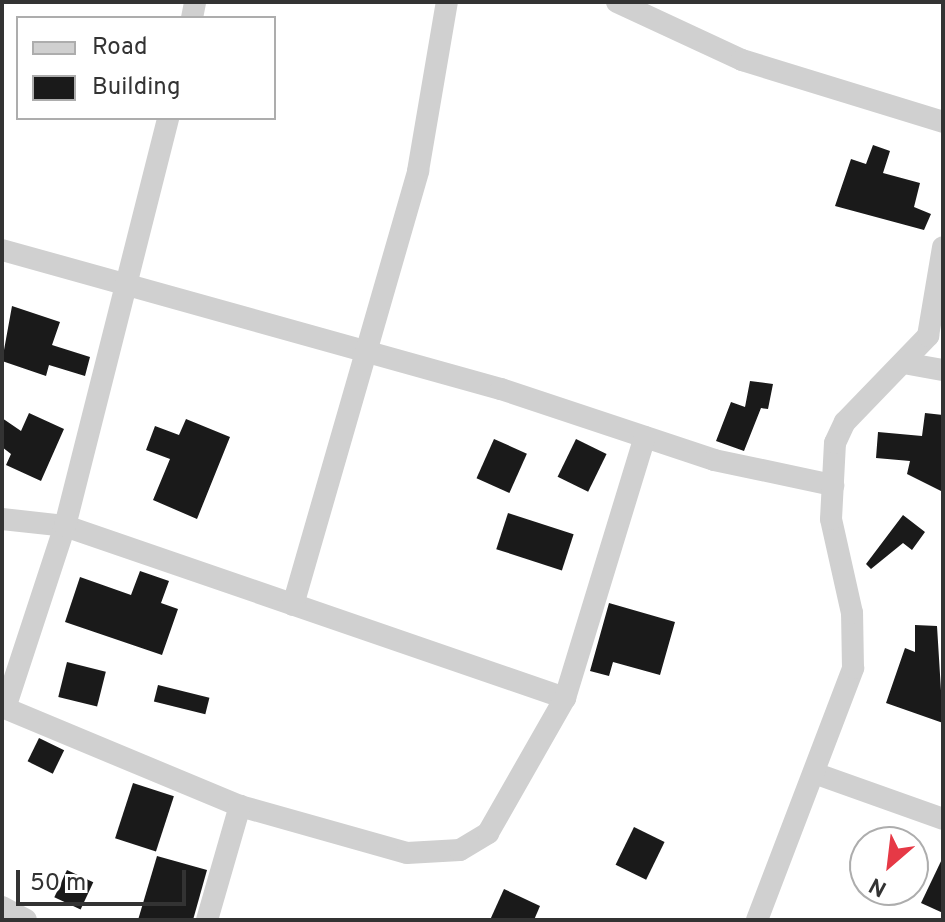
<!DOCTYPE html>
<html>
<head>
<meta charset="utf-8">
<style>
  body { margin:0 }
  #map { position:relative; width:945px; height:922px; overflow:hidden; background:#fff; font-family:Overpass,sans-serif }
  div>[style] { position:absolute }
  .building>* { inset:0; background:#1a1a1a; transform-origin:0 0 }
  .minor>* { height:22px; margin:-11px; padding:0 11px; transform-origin:11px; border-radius:11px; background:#d0d0d0 }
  span { translate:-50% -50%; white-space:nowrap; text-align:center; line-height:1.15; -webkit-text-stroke:8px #fff; paint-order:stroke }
  .frame { position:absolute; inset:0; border:4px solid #333; pointer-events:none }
  .legend { position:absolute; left:16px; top:16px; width:260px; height:104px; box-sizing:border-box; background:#fff; border:2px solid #adadad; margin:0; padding:10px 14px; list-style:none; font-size:24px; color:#333 }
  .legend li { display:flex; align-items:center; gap:16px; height:40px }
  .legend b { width:40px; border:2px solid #adadad }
  .north { position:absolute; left:849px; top:826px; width:80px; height:80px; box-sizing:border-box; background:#fff; border:2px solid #adadad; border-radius:50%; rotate:208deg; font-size:22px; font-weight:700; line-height:32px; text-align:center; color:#333 }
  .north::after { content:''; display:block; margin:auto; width:28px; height:36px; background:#e63946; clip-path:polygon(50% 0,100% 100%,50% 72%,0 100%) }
  .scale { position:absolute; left:16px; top:870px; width:170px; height:36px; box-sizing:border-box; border:4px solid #333; border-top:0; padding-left:10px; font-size:24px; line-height:28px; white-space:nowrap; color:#333; -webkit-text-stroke:6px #fff; paint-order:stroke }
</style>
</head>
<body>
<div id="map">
  <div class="building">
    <div style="clip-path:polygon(873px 145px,890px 151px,883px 173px,920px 183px,914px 207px,931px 214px,924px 230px,835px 206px,851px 159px,866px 164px)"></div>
    <div style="clip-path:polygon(12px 306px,60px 322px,52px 345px,90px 357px,85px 376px,49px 365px,46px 376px,2px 361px)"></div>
    <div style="clip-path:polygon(750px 381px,773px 384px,768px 409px,761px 408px,744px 451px,716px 441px,731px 402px,745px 407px)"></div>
    <div style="clip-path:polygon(29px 413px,64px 429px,41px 481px,6px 465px,11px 454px,2px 447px,2px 418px,21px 431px)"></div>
    <div style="clip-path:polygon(925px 413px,943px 415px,943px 492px,907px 474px,910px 461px,876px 458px,878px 432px,922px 436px)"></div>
    <div style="clip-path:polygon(186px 419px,230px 437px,197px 519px,153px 500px,170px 459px,146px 450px,155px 426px,179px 435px)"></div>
    <div style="left:494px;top:439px;width:36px;height:43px;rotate:24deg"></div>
    <div style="left:576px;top:439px;width:34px;height:42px;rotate:26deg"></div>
    <div style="left:508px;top:513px;width:69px;height:38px;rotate:18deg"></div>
    <div style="clip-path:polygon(903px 515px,925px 532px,912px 550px,903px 543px,871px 569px,866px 564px)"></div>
    <div style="clip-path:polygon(140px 571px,169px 581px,161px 603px,178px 609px,162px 655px,65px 622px,80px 577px,131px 595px)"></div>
    <div style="clip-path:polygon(609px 603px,675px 622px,660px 675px,613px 662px,609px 676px,590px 671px)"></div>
    <div style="clip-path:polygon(915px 625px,937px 626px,943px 723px,886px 703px,905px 648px,915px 652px)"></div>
    <div style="left:67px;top:662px;width:40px;height:36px;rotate:14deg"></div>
    <div style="left:158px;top:685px;width:53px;height:17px;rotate:14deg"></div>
    <div style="left:39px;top:738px;width:28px;height:26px;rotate:26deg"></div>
    <div style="left:133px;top:783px;width:43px;height:58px;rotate:18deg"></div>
    <div style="left:634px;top:827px;width:34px;height:42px;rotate:26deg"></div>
    <div style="clip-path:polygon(157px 856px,207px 870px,193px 920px,138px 920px)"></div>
    <div style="clip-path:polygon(943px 857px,943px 913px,921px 903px)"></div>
    <div style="left:67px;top:870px;width:29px;height:30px;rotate:25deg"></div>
    <div style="clip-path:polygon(504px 889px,540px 906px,534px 920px,490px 920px)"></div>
  </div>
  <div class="minor">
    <div style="left:617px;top:2px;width:138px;rotate:24.9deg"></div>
    <div style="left:742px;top:60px;width:210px;rotate:17.1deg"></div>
    <div style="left:192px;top:18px;width:16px;rotate:-79deg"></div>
    <div style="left:2px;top:250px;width:518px;rotate:15.57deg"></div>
    <div style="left:501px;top:389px;width:225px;rotate:18.4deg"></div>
    <div style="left:714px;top:460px;width:122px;rotate:11.9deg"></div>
    <div style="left:909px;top:364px;width:35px;rotate:10deg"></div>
    <div style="left:2px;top:519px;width:63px;rotate:6.3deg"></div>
    <div style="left:65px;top:526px;width:529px;rotate:18.98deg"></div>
    <div style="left:293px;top:605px;width:452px;rotate:-73.9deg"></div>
    <div style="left:418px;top:171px;width:171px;rotate:-80.3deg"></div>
    <div style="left:2px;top:707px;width:258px;rotate:22.6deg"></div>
    <div style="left:240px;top:806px;width:173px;rotate:15.7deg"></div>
    <div style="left:407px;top:853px;width:53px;rotate:-3.2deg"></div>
    <div style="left:460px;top:850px;width:33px;rotate:-31deg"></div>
    <div style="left:488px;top:833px;width:155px;rotate:-60.3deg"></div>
    <div style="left:565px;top:698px;width:273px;rotate:-73deg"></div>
    <div style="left:5px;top:708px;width:192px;rotate:-71.8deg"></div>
    <div style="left:65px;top:526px;width:421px;rotate:-75.8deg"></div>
    <div style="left:814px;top:773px;width:137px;rotate:19.6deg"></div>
    <div style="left:2px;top:907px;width:27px;rotate:28deg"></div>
    <div style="left:207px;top:920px;width:119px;rotate:-73.9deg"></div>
    <div style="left:757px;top:920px;width:270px;rotate:-69.1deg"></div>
    <div style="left:853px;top:668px;width:55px;rotate:-91deg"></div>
    <div style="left:852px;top:613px;width:96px;rotate:-102.6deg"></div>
    <div style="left:831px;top:519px;width:76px;rotate:-87deg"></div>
    <div style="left:835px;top:443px;width:23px;rotate:-65deg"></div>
    <div style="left:845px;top:422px;width:120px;rotate:-46deg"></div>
    <div style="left:928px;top:336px;width:90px;rotate:-80.4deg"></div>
  </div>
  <div class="frame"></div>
  <ul class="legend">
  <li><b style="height:10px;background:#d0d0d0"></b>Road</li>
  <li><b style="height:22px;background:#1a1a1a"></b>Building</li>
  </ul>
  <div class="north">N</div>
  <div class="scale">50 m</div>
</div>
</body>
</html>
